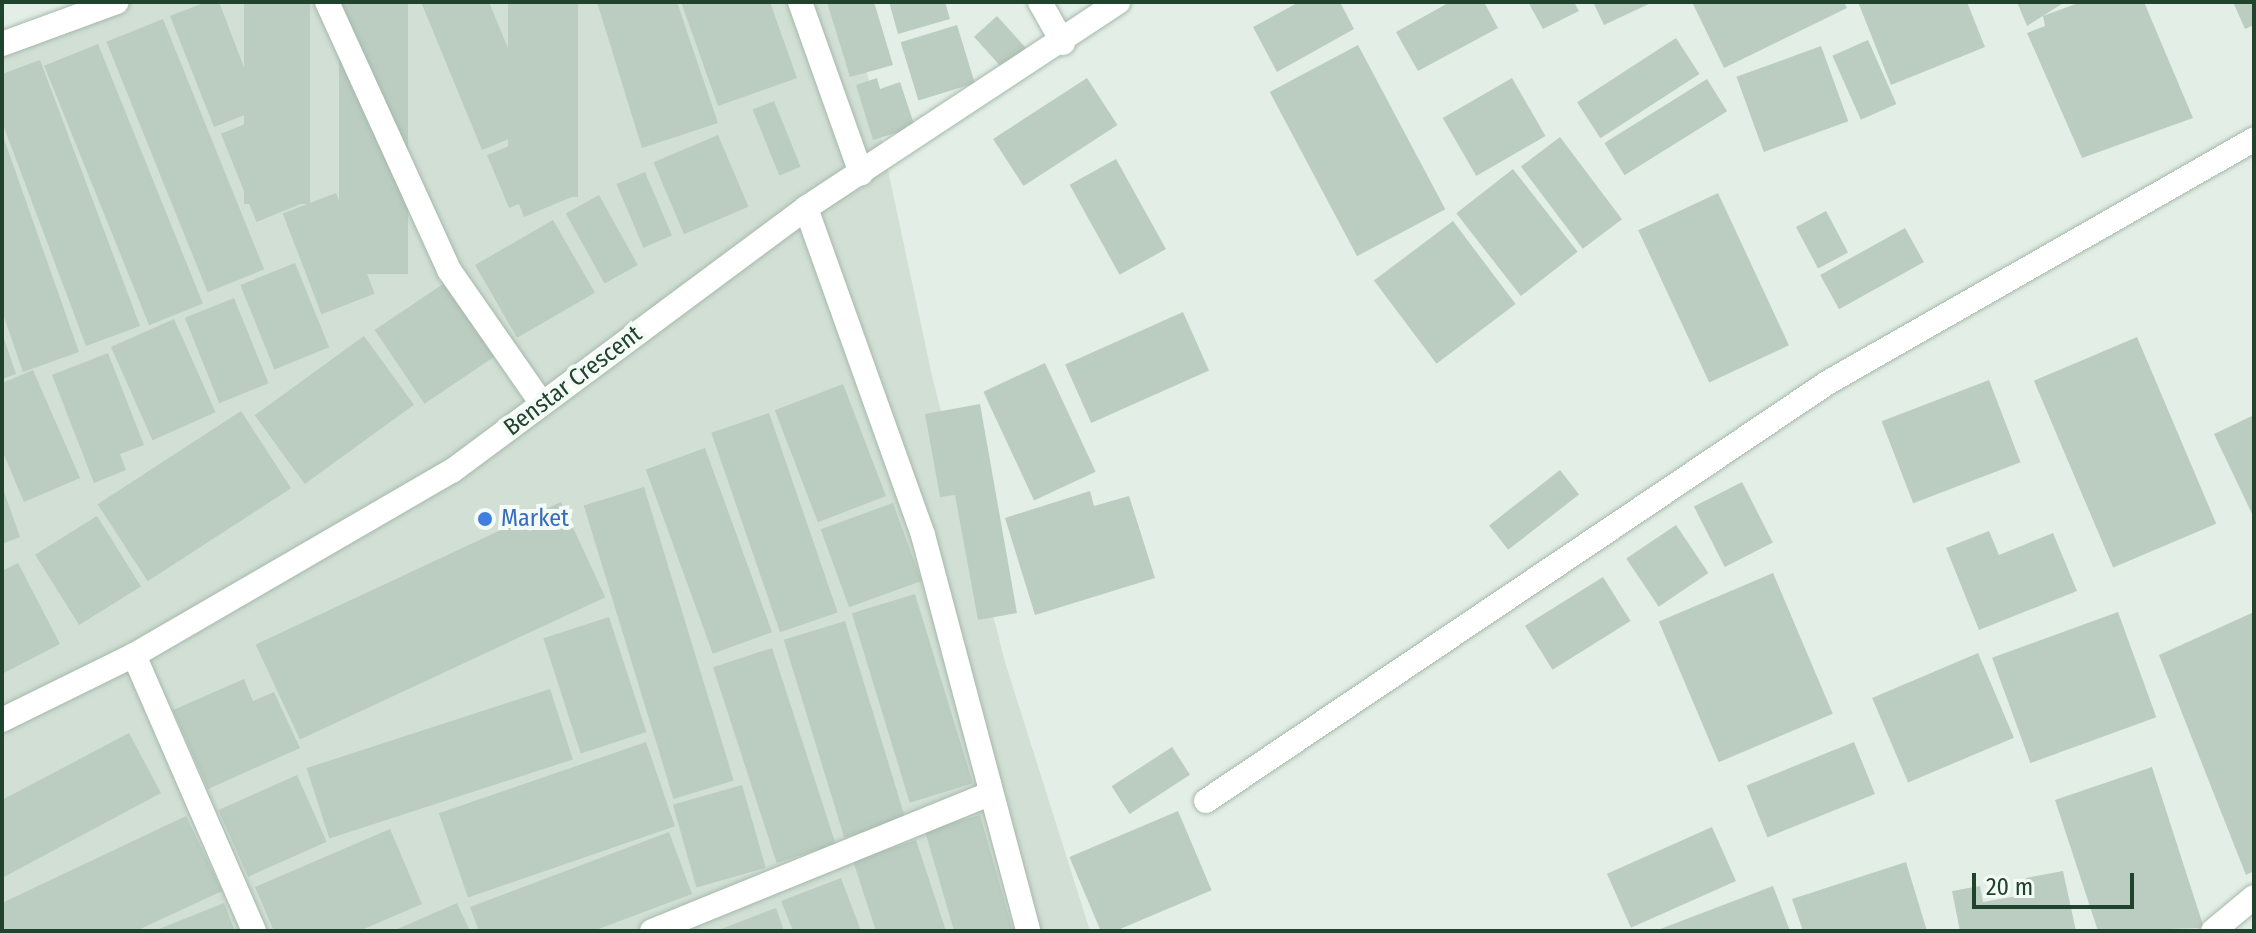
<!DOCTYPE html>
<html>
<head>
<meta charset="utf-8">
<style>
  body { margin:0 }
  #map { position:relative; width:2256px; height:933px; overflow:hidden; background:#e3efe6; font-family:"Fira Sans Condensed",sans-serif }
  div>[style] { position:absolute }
  .built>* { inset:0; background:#d1dfd4 }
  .building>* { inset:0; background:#bbcdc0; transform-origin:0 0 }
  .roads { filter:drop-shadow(0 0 2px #a5b8ab) drop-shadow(0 0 2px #a5b8ab) }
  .minor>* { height:24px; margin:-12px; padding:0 12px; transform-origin:12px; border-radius:12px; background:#fff }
  .dots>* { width:22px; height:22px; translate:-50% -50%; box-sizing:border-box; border:4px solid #f4faf5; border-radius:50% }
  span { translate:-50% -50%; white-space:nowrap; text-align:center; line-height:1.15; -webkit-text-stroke:8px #f4faf5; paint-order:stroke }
  .street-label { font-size:24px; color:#20432e }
  .shop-label { font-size:24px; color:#366cbe }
  .left { translate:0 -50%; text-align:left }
  .frame { position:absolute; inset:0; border:4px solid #20432e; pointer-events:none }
  .scale { position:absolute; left:1972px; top:873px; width:162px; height:36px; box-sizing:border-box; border:4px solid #20432e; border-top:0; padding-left:10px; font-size:24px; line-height:28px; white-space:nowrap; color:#20432e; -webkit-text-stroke:6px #f4faf5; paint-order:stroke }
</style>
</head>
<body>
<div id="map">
  <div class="built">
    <div style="clip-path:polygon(94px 2px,844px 2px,863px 53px,932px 376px,1005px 662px,1090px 931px,2px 931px,2px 36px)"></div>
  </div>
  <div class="building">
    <div style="clip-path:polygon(206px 2px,219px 2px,260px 109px,214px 127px,170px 16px)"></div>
    <div style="left:244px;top:2px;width:66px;height:202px"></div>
    <div style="left:339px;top:2px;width:69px;height:272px"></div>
    <div style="clip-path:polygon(421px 2px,489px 2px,540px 126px,482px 150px)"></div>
    <div style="left:508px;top:2px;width:70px;height:195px"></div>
    <div style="clip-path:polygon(597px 2px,677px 2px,718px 123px,642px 148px)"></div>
    <div style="clip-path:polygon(681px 2px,770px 2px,797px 78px,718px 106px)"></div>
    <div style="clip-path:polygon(827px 2px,874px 2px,893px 65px,850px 77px)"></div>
    <div style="clip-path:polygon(889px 2px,945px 2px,950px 19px,898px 34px)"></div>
    <div style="clip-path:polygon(1299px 2px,1340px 2px,1354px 29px,1277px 72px,1253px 27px)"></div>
    <div style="clip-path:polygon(1450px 2px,1484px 2px,1498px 28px,1418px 71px,1396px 32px)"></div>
    <div style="clip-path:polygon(1528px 2px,1574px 2px,1579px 11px,1543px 29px)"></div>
    <div style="clip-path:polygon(1593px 2px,1653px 2px,1604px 25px)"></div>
    <div style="clip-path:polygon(1844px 2px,1847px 8px,1724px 68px,1693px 4px)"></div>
    <div style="clip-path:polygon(1858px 2px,1967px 2px,1985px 47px,1891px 85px)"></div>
    <div style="clip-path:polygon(2017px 2px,2065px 2px,2027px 26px)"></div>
    <div style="clip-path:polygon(2081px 2px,2144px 2px,2193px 118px,2082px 158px,2027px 33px,2045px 26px,2043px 16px)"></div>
    <div style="clip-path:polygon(2233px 2px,2254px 2px,2254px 25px,2245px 29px)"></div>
    <div style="left:997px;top:16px;width:43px;height:31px;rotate:48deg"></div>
    <div style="left:163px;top:19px;width:270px;height:61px;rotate:68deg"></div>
    <div style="left:957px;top:25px;width:61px;height:59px;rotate:73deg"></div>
    <div style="left:1676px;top:38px;width:43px;height:118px;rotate:57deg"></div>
    <div style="left:1868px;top:40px;width:70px;height:39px;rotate:66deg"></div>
    <div style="left:98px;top:44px;width:280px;height:58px;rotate:68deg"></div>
    <div style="left:1358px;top:45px;width:186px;height:100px;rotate:62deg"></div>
    <div style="left:1821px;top:46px;width:80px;height:90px;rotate:70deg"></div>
    <div style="clip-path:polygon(40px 60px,140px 326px,86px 346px,2px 122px,2px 74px)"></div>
    <div style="clip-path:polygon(877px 78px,880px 89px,900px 82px,915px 127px,873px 140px,856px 85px)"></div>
    <div style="left:1087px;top:78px;width:56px;height:112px;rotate:57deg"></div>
    <div style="left:1512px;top:78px;width:67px;height:80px;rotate:60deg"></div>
    <div style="left:1707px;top:79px;width:38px;height:121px;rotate:58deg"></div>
    <div style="left:774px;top:101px;width:71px;height:23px;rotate:68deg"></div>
    <div style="left:270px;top:114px;width:95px;height:53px;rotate:68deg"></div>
    <div style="clip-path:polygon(547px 131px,574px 196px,524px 217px,519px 204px,509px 208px,487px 155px)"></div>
    <div style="clip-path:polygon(2px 133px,79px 352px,23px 372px,2px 311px)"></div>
    <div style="left:718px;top:135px;width:78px;height:70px;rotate:67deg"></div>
    <div style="left:1560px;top:137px;width:103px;height:49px;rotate:53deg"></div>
    <div style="left:1116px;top:159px;width:103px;height:53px;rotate:61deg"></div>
    <div style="left:1513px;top:169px;width:105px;height:72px;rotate:52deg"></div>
    <div style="left:645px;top:172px;width:69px;height:31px;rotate:67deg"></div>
    <div style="left:336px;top:193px;width:108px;height:57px;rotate:69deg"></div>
    <div style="left:1718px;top:193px;width:168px;height:88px;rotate:65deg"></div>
    <div style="left:599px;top:195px;width:80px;height:38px;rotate:61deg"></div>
    <div style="left:1826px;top:211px;width:47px;height:34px;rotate:62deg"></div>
    <div style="left:553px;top:220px;width:84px;height:90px;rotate:60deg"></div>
    <div style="left:1453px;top:221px;width:104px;height:99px;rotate:53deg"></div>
    <div style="left:1905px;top:228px;width:39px;height:97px;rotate:61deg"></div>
    <div style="left:295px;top:263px;width:91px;height:59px;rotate:68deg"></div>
    <div style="left:446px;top:282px;width:89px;height:86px;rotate:56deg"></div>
    <div style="left:234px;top:298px;width:92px;height:53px;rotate:68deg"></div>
    <div style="left:1183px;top:312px;width:64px;height:129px;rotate:66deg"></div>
    <div style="left:174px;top:319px;width:102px;height:69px;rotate:66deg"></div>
    <div style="clip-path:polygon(2px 333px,16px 374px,2px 379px)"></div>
    <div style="left:364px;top:336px;width:85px;height:135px;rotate:54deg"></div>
    <div style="left:2137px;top:337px;width:203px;height:112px;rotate:67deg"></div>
    <div style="clip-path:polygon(108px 353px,144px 445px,120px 454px,126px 470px,94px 483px,52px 375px)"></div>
    <div style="left:1045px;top:363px;width:120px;height:68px;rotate:65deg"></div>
    <div style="clip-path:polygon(33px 370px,80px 478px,24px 502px,2px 450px,2px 383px)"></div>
    <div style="left:1989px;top:380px;width:88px;height:115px;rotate:69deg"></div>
    <div style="left:843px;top:384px;width:120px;height:73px;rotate:69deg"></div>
    <div style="clip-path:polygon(980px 404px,1017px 613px,978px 620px,955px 495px,940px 497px,925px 414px)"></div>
    <div style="left:241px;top:411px;width:92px;height:171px;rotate:57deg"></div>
    <div style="left:769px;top:413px;width:211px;height:61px;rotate:71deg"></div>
    <div style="clip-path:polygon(2254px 415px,2254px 518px,2214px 434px)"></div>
    <div style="left:705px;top:448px;width:196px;height:63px;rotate:70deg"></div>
    <div style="left:1560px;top:470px;width:31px;height:90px;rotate:52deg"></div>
    <div style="left:1742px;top:482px;width:68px;height:54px;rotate:63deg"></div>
    <div style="clip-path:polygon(2px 486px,20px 537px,2px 544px)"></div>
    <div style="left:644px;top:487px;width:307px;height:63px;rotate:73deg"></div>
    <div style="clip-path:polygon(1090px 491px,1094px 506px,1129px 496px,1155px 578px,1035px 615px,1005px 518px)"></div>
    <div style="left:561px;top:502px;width:105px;height:337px;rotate:65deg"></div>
    <div style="left:893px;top:503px;width:83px;height:77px;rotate:70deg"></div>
    <div style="left:97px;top:516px;width:83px;height:73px;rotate:58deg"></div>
    <div style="left:1676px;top:525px;width:58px;height:60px;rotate:56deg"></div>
    <div style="clip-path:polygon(1989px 531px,1999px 555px,2053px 533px,2077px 591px,1979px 630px,1946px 548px)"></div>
    <div style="clip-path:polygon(18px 563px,60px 644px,2px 674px,2px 571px)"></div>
    <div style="left:1773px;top:573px;width:153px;height:124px;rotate:67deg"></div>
    <div style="left:1603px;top:577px;width:52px;height:92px;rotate:58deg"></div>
    <div style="left:915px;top:594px;width:198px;height:66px;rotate:73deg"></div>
    <div style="left:2118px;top:612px;width:112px;height:134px;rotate:70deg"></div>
    <div style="clip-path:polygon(2254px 612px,2254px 871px,2246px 875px,2159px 655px)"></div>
    <div style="left:609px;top:617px;width:121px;height:69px;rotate:72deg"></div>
    <div style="left:845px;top:621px;width:207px;height:64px;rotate:73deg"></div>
    <div style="left:772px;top:648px;width:206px;height:62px;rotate:72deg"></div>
    <div style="left:1978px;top:653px;width:92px;height:115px;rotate:67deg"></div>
    <div style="clip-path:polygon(244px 679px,253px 701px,274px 692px,300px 748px,208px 789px,173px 710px)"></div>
    <div style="left:550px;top:689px;width:74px;height:256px;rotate:72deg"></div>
    <div style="clip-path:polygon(129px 733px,161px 793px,2px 878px,2px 800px)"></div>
    <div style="left:646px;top:742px;width:89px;height:219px;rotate:71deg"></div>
    <div style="left:1854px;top:742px;width:56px;height:116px;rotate:68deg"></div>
    <div style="left:1172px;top:747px;width:33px;height:72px;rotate:57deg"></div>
    <div style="clip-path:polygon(2152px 767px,2204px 928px,2098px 931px,2055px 800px)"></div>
    <div style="left:297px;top:775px;width:73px;height:86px;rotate:66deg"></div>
    <div style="left:742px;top:785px;width:86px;height:72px;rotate:74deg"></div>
    <div style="left:1178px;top:811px;width:86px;height:118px;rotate:67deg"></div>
    <div style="clip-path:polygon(980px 815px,1013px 931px,954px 931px,925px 831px)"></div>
    <div style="clip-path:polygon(186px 816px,222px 891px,136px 931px,2px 931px,2px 903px)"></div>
    <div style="left:1712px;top:827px;width:59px;height:115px;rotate:66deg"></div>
    <div style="clip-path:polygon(390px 829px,422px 904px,359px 931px,274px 931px,255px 887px)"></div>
    <div style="clip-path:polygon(669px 832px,692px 894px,593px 931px,479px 931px,470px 907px)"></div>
    <div style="clip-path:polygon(916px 840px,946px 931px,876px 931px,853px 861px)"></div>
    <div style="clip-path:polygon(1906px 862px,1927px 931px,1803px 931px,1792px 899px)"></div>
    <div style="clip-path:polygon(2063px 871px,2076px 931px,1960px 931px,1952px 891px,1980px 886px,1983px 902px,2028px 894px,2026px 878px)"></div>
    <div style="clip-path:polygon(841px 878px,861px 931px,793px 931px,781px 901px)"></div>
    <div style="clip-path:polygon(1773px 886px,1790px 931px,1655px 931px)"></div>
    <div style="clip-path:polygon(224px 903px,235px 931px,154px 931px)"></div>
    <div style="clip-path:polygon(457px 903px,470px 931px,393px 931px)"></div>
    <div style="clip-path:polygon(776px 908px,784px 931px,716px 931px)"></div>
  </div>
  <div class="roads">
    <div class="minor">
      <div style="left:327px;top:2px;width:294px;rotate:65.5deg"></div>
      <div style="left:449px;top:270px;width:163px;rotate:55.2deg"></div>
      <div style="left:800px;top:2px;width:182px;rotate:70.4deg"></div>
      <div style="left:1040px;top:2px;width:47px;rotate:60.7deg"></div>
      <div style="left:2px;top:44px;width:122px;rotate:-20.1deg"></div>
      <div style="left:806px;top:208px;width:347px;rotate:70.3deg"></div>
      <div style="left:923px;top:535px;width:410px;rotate:75.1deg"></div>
      <div style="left:134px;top:655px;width:301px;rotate:66.5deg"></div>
      <div style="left:2px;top:720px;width:147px;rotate:-26.2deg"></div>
      <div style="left:134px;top:655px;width:367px;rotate:-30.1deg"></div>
      <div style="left:452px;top:471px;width:441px;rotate:-36.6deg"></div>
      <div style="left:806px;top:208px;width:374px;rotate:-33.4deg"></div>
      <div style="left:1206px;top:801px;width:749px;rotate:-33.94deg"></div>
      <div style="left:1827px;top:383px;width:492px;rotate:-29.7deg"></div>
      <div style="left:652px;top:931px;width:365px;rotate:-22.1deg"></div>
      <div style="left:2213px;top:931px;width:53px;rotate:-39.7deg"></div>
    </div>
  </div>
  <div class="dots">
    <div style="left:485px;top:519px;background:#3f7fe0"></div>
  </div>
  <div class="street-label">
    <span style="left:573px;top:381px;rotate:-37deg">Benstar Crescent</span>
  </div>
  <div class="shop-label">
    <span class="left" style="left:501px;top:519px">Market</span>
  </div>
  <div class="frame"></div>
  <div class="scale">20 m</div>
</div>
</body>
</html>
